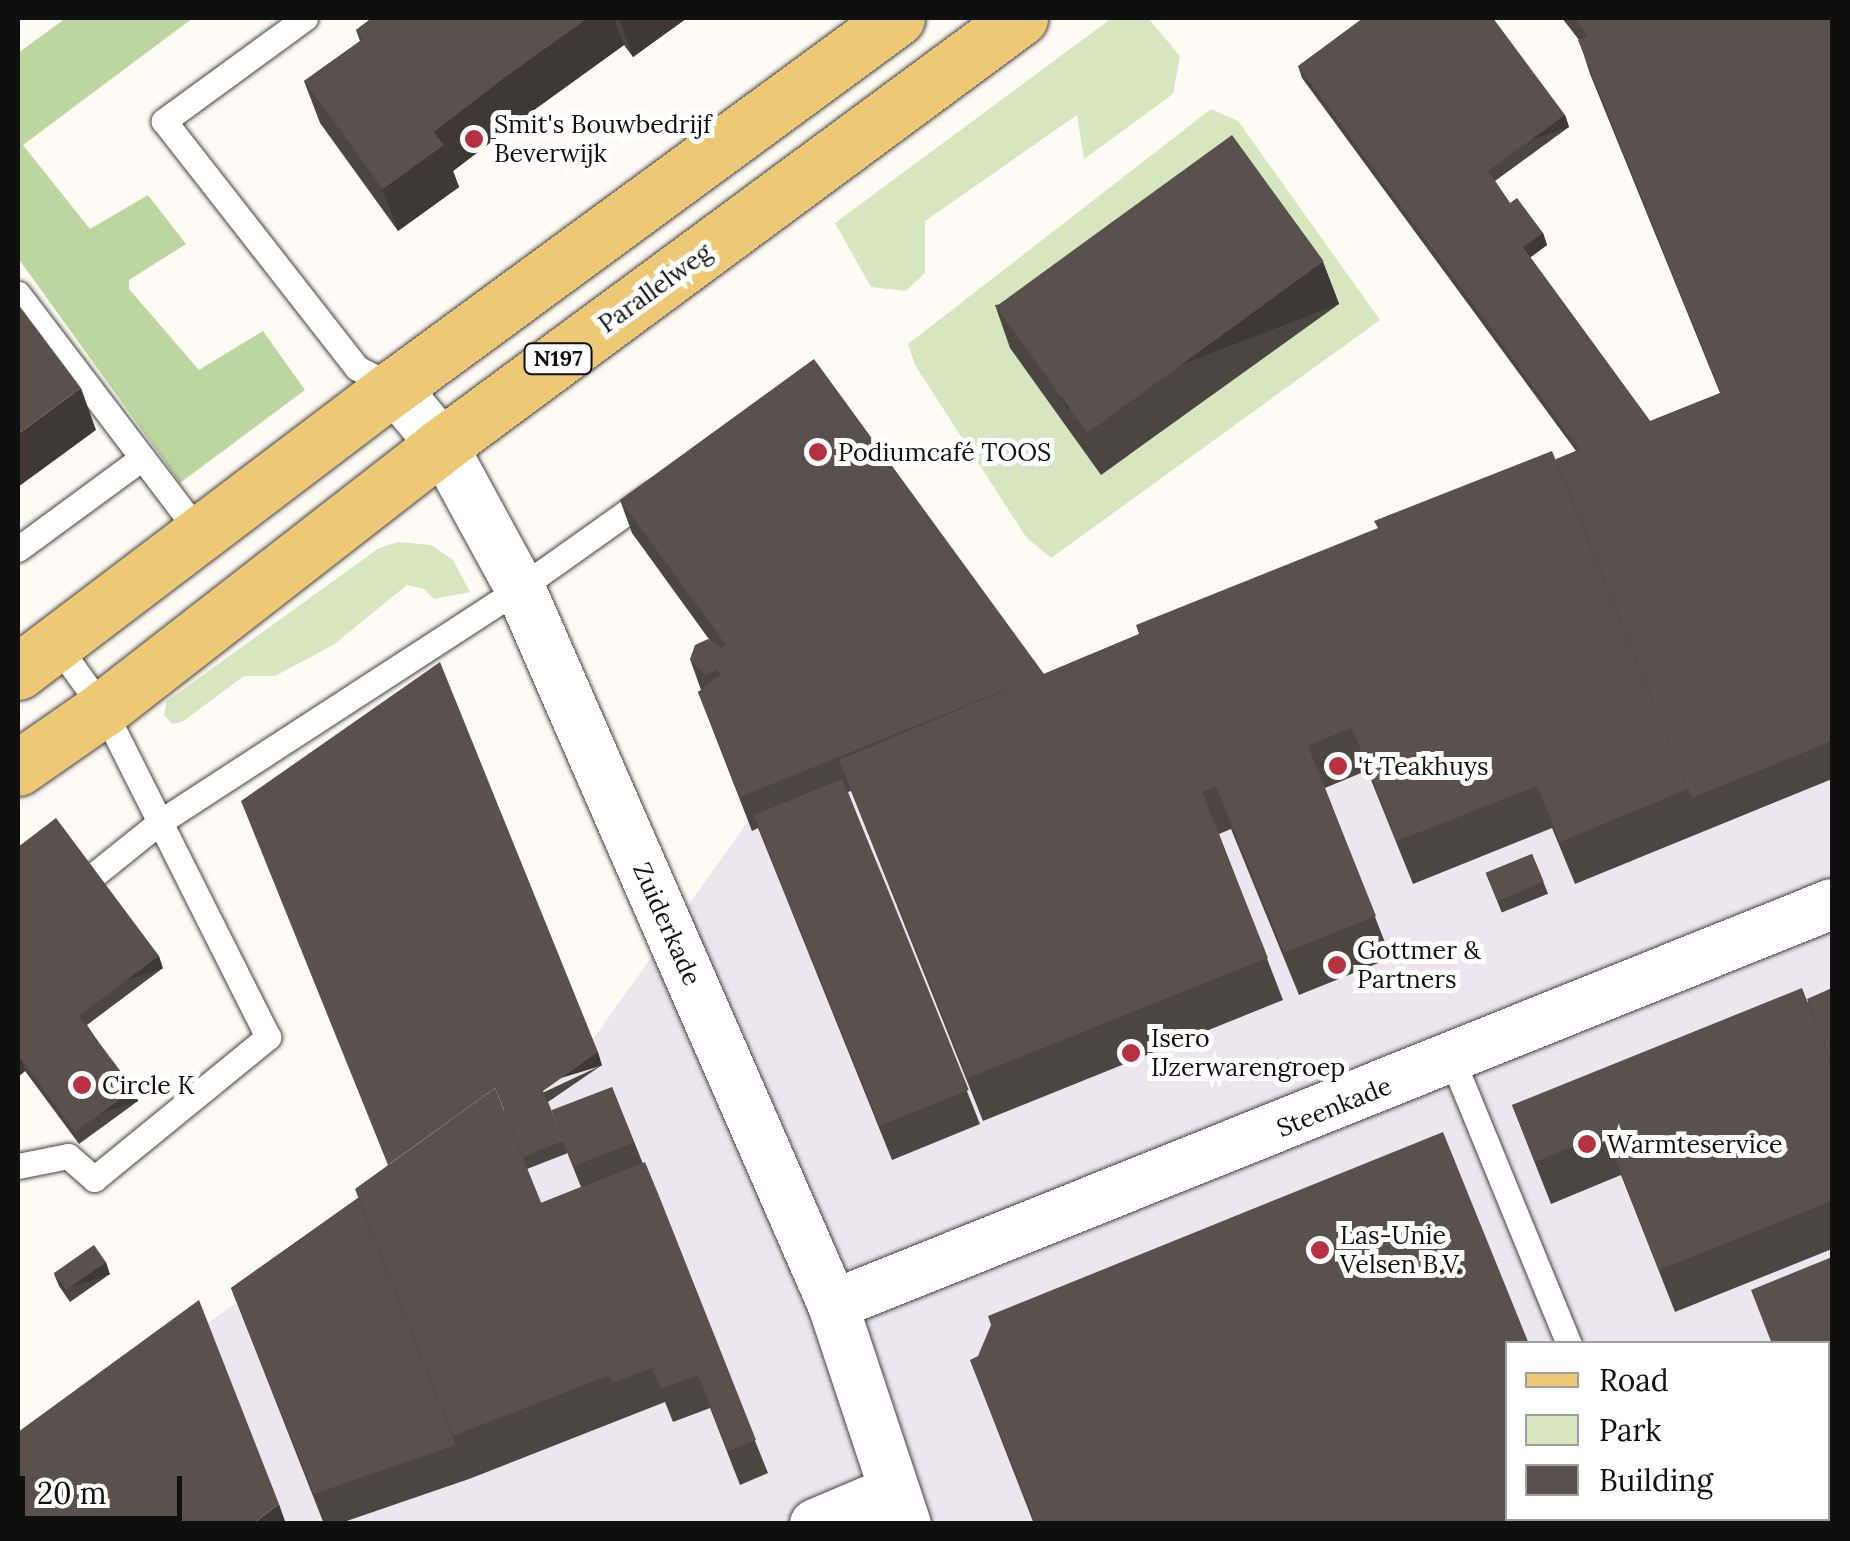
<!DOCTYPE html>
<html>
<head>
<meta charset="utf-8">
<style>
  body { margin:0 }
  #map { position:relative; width:1850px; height:1541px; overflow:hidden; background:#fefbf4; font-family:Lora,serif }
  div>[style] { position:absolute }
  .industrial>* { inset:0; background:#ece6ee }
  .green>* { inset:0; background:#d6e7bf }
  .forest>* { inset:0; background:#bcd6a0 }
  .roads { filter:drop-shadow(0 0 2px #434343) drop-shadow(0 0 2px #434343) }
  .service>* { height:25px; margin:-12.5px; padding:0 12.5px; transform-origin:12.5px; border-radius:12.5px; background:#fff }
  .minor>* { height:50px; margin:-25px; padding:0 25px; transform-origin:25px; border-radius:25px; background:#fff }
  .primary>* { height:55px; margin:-27.5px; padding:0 27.5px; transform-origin:27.5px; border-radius:27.5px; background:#edc875 }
  .wall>* { inset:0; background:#4c4642; transform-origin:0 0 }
  .shaded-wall>* { inset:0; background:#3e3936; transform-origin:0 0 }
  .building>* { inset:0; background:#58514d; transform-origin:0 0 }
  .dots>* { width:28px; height:28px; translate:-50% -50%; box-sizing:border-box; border:5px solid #fff; border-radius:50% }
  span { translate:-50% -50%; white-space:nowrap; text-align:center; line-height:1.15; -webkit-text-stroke:10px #fff; paint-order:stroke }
  .shield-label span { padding:2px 8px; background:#fff; border:2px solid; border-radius:8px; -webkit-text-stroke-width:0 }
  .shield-label { font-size:22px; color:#101010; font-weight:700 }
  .poi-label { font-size:25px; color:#101010 }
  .left { translate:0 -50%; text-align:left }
  .street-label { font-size:25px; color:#101010 }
  .frame { position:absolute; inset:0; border:20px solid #101010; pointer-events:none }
  .legend { position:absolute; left:1505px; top:1341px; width:325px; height:180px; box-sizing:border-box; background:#fff; border:2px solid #9f9f9f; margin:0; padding:12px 18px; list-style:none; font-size:30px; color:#101010 }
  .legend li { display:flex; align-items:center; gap:20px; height:50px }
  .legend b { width:50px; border:2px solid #9f9f9f }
  .scale { position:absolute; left:20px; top:1476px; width:162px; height:45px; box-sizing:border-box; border:5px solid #101010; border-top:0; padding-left:12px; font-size:30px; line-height:35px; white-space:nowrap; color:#101010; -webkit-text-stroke:8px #fff; paint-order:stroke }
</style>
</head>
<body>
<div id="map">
  <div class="industrial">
    <div style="clip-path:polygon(evenodd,1832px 363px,1832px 1523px,18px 1524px,18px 1460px,584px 1052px,746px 824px,1137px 652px,1832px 363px,1508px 1344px,1828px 1344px,1828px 1518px,1508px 1518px,1508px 1344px)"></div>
  </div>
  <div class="green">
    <div style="clip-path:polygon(1112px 18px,1148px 18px,1180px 56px,1173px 94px,1084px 159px,1077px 115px,925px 221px,925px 273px,906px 291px,871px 287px,835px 223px)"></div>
    <div style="clip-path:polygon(1211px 109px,1238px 121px,1380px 320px,1051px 558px,1026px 537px,915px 365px,908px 344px)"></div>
    <div style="clip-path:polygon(398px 542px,431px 545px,453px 560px,470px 592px,434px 599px,424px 589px,407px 585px,333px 645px,275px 676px,244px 676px,182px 722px,172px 724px,164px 715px,167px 701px,379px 548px)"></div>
  </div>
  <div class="forest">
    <div style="clip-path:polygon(66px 18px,193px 18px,23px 145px,90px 229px,148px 195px,186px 244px,129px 280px,129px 289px,199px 370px,263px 331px,305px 390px,180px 483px,18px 258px,18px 53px)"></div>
  </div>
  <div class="roads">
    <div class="service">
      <div style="left:305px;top:18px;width:175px;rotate:143.9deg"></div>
      <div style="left:164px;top:121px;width:313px;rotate:52deg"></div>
      <div style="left:357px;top:368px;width:42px;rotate:27.2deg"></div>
      <div style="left:18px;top:294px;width:303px;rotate:52.8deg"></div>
      <div style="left:18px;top:549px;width:154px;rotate:-36.3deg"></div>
      <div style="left:18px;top:936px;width:182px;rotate:-38.8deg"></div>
      <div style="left:160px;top:822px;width:429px;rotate:-33deg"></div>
      <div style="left:520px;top:588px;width:161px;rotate:-35.4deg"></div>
      <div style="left:1452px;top:1059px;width:308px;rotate:67.7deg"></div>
      <div style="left:18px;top:1166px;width:51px;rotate:-11.3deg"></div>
      <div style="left:68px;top:1156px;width:35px;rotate:41deg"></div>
      <div style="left:94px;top:1179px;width:225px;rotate:-39.2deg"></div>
      <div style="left:268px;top:1037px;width:367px;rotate:-116.7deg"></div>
      <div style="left:103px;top:709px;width:79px;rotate:-125.7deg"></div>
      <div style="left:1641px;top:1518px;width:7px;rotate:63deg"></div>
    </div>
    <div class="minor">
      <div style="left:394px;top:387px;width:75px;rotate:50.4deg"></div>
      <div style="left:442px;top:445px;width:163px;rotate:61.4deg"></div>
      <div style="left:520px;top:588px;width:782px;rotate:66.42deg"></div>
      <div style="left:833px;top:1305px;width:231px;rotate:71.6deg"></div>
      <div style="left:833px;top:1305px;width:1076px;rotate:-21.87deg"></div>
      <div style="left:815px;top:1524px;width:85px;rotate:-22.9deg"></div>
    </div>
    <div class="primary">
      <div style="left:18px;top:672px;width:472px;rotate:-37.2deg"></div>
      <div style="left:394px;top:387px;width:624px;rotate:-36.26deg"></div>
      <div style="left:18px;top:768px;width:103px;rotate:-34.8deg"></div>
      <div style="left:103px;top:709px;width:430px;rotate:-37.9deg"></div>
      <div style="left:442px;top:445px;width:719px;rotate:-36.46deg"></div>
    </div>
  </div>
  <div class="wall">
    <div style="clip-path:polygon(372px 18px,687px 18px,633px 57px,624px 45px,520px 120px,453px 171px,459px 187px,398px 231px,320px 123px,304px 81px,360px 41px,356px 30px)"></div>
    <div style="clip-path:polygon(1562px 18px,1832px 18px,1832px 779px,1575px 884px,1552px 828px,1413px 884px,1367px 770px,1361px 773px,1325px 788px,1391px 958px,1299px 995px,1231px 829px,1219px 834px,1283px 1000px,983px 1121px,851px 791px,848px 792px,980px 1124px,892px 1160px,758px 828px,752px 831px,698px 692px,701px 690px,690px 659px,711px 642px,632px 533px,620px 500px,1044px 674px,1576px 451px,1302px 78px,1298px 66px,1565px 115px,1569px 127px,1495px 181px,1510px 203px,1543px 233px,1547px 245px,1530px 257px,1650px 421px,1720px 393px,1590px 74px,1579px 40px)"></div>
    <div style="clip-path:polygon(1323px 262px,1339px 304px,1101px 475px,1010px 348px,995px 305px)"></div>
    <div style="clip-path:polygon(18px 847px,163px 968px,87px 1025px,138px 1101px,79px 1144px,25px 1071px,18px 1077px)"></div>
    <div style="left:1532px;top:854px;width:43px;height:50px;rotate:68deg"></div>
    <div style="clip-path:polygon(1832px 988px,1832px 1249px,1675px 1312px,1621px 1175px,1551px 1204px,1512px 1105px,1808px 1002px)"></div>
    <div style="clip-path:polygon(evenodd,602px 1065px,548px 1102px,560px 1132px,612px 1087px,768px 1473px,740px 1485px,710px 1408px,673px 1422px,665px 1402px,469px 1479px,338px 1524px,324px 1524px,231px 1288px,358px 1198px,388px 1165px,602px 1065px,567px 1152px,581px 1187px,541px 1203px,527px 1169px,568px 1153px,567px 1152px)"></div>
    <div style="clip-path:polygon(54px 1274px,110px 1274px,70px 1302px,59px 1286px)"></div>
    <div style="clip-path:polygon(970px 1360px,1602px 1524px,1034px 1524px)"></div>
  </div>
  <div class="shaded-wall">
    <div style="clip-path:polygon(588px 18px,614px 18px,624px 45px,520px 120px,453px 171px,459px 187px,398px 231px,383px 189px,434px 132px,504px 78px)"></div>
    <div style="clip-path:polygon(619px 18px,687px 18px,633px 57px)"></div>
    <div style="left:1565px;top:115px;width:13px;height:95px;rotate:72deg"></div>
    <div style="clip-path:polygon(1543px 233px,1547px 245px,1527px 260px,1523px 247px)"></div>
    <div style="left:1323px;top:262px;width:45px;height:292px;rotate:69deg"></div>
    <div style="clip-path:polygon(81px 388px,96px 430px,18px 487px,18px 434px)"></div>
    <div style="left:159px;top:956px;width:13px;height:100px;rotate:72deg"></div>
    <div style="left:598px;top:1052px;width:14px;height:67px;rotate:73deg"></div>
    <div style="clip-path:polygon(21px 1059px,25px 1071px,18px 1077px,18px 1061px)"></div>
    <div style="left:134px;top:1089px;width:13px;height:73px;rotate:72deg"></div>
    <div style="left:106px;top:1262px;width:13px;height:49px;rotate:72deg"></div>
    <div style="clip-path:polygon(279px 1504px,286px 1524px,253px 1524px)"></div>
  </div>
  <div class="building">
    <div style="clip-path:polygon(372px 18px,588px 18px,504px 78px,434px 132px,444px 145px,383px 189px,304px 81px,363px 39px,356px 30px)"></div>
    <div style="clip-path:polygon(1363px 18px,1493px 18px,1565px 115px,1488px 171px,1510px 203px,1517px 198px,1543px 233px,1523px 247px,1650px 421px,1580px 450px,1298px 66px)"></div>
    <div style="clip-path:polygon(1574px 18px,1832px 18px,1832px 741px,1692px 798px,1556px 459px,1721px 393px,1578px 40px,1588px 36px)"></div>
    <div style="left:1232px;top:135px;width:156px;height:292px;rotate:54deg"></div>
    <div style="clip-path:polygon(18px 304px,81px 388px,18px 434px)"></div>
    <div style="clip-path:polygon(814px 359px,1044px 674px,740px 797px,698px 692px,721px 675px,717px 670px,705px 675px,690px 659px,695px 645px,708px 639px,721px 648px,726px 645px,620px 500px)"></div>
    <div style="clip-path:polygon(1552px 451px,1688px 789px,1560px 842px,1537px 786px,1397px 841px,1352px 728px,1346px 730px,1308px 746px,1376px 916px,1284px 953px,1216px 786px,1202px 792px,1268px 958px,968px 1078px,839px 760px,1139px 634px,1136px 625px,1378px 528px,1374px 521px)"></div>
    <div style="clip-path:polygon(440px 662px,598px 1052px,543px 1091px,563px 1141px,523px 1157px,495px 1088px,388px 1165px,241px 801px)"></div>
    <div style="clip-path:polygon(842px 779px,886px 885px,797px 921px,800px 931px,754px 815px)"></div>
    <div style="clip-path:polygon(56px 818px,159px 956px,79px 1016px,134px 1089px,75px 1132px,21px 1059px,18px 1061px,18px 847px)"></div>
    <div style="left:1532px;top:854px;width:30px;height:50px;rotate:67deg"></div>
    <div style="left:886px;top:885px;width:221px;height:96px;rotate:68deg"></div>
    <div style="clip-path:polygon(1802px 988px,1832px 1065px,1832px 1201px,1659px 1270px,1606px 1133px,1535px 1162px,1512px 1105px)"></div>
    <div style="clip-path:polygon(1832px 988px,1832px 1065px,1807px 999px)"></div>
    <div style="left:612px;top:1087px;width:60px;height:65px;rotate:69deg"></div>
    <div style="clip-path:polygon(495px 1088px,610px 1375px,453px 1436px,355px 1189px)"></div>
    <div style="clip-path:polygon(1443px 1132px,1529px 1344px,1508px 1344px,1508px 1518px,1600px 1518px,1602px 1524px,1036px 1524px,970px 1360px,978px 1356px,991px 1325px,988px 1316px)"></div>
    <div style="clip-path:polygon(645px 1162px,659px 1196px,555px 1238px,559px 1248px,541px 1203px)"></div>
    <div style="clip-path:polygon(659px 1196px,756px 1440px,728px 1451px,698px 1375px,661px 1389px,652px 1368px,613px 1383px,555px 1238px)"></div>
    <div style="clip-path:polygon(358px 1198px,456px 1445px,314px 1494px,231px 1288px)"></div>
    <div style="left:94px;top:1245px;width:21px;height:49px;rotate:55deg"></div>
    <div style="clip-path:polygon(1832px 1257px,1832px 1493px,1828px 1481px,1828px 1344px,1772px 1344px,1751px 1290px)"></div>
    <div style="clip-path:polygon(199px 1300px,279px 1504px,253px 1524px,18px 1524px,18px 1432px)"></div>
  </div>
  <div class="dots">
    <div style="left:474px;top:139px;background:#b63241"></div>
    <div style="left:818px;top:452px;background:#b63241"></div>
    <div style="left:1338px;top:766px;background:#b63241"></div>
    <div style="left:1337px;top:965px;background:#b63241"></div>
    <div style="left:1131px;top:1053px;background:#b63241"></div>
    <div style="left:82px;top:1085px;background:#b63241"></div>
    <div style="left:1587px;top:1144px;background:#b63241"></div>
    <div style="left:1320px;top:1250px;background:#b63241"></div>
  </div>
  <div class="shield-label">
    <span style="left:558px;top:359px">N197</span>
  </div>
  <div class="poi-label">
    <span class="left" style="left:494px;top:139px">Smit's Bouwbedrijf<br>Beverwijk</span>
    <span class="left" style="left:838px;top:452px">Podiumcafé TOOS</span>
    <span class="left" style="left:1358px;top:766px">'t Teakhuys</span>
    <span class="left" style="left:1357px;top:965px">Gottmer &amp;<br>Partners</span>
    <span class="left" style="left:1151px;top:1053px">Isero<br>IJzerwarengroep</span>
    <span class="left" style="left:102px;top:1085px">Circle K</span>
    <span class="left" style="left:1607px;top:1144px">Warmteservice</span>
    <span class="left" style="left:1340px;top:1250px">Las-Unie<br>Velsen B.V.</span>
  </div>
  <div class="street-label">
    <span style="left:655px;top:288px;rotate:-36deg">Parallelweg</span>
    <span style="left:667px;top:924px;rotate:66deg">Zuiderkade</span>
    <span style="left:1334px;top:1107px;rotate:-22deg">Steenkade</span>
  </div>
  <div class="frame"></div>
  <ul class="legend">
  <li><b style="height:12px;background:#edc875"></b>Road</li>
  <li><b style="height:28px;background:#d6e7bf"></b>Park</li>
  <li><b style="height:28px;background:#58514d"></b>Building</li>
  </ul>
  <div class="scale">20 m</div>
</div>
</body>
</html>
